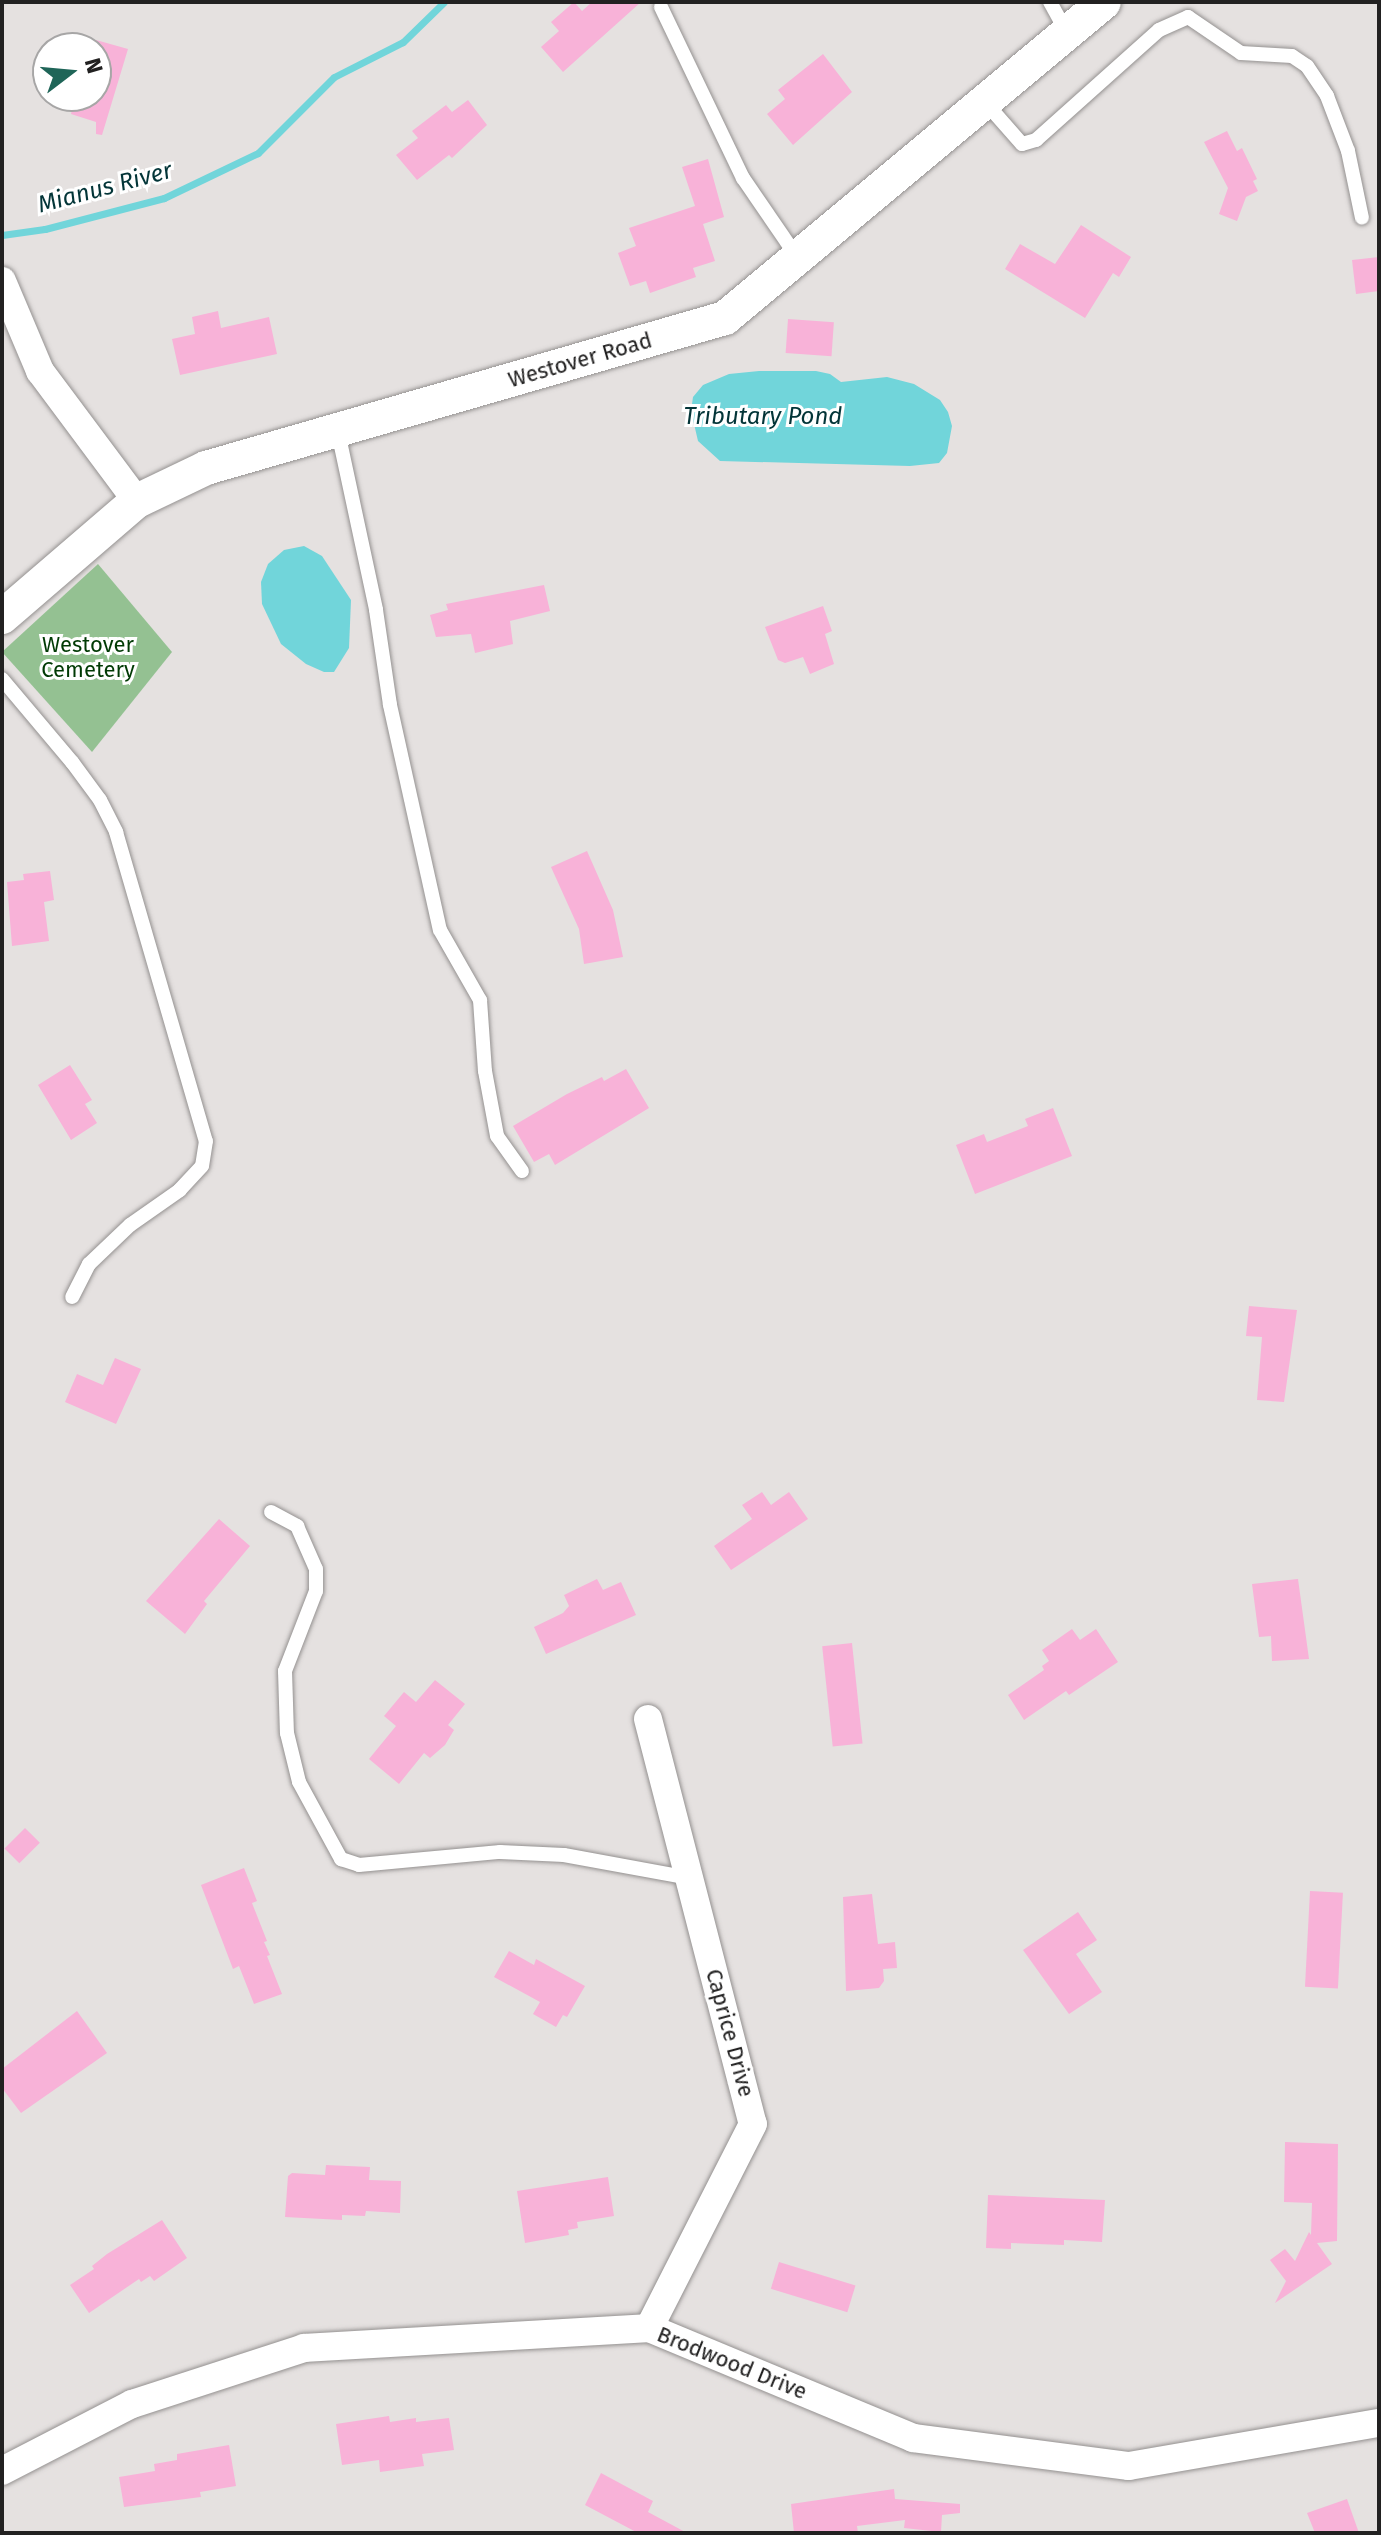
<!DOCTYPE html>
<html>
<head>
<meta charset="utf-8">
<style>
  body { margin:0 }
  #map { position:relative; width:1381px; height:2535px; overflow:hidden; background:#e5e1e0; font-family:"Fira Sans",sans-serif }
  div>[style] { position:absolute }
  .green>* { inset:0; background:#94c192 }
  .water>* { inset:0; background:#71d5da }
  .stream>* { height:7px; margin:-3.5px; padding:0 3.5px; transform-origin:3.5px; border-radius:3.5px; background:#71d5da }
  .building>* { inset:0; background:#f8b2d8; transform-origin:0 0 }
  .roads { filter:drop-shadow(0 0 2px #949190) drop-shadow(0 0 2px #949190) }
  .service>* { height:14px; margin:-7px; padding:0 7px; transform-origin:7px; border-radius:7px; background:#fff }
  .minor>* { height:28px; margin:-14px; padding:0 14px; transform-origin:14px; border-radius:14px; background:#fff }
  .tertiary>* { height:34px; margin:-17px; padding:0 17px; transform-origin:17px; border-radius:17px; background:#fff }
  span { translate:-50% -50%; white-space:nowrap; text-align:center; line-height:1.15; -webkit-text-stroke:6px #fff; paint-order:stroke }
  .street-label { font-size:22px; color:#222121 }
  .park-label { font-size:22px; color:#003a04 }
  .water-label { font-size:24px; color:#033538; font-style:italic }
  .frame { position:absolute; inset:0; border:4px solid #222121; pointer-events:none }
  .north { position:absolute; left:32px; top:32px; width:80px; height:80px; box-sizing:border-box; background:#fff; border:2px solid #a7a6a6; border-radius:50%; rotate:74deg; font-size:22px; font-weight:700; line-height:32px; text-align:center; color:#222121 }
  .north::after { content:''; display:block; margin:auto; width:28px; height:36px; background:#1f6558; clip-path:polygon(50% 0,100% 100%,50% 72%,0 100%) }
</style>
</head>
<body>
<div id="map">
  <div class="green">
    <div style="clip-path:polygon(98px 564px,172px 652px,92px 752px,2px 652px)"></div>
  </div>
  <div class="water">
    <div style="clip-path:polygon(759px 371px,816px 371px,830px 374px,841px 382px,887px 377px,914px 384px,940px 400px,948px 412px,952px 426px,947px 453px,939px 463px,910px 466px,720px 461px,698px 441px,691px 411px,693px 397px,703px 385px,729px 374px)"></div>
    <div style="clip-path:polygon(304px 546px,322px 556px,351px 600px,349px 648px,334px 672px,324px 672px,306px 664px,281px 644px,262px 604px,261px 582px,268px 564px,284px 550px)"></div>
  </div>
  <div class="stream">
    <div style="left:2px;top:235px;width:43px;rotate:-7.9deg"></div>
    <div style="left:45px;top:229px;width:123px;rotate:-14.6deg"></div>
    <div style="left:164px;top:198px;width:104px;rotate:-25.6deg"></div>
    <div style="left:258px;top:153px;width:107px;rotate:-45deg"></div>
    <div style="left:334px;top:77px;width:77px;rotate:-26.9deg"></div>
    <div style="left:403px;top:42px;width:57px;rotate:-44.3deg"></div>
  </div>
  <div class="building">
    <div style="clip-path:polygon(574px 2px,582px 11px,592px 2px,641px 2px,563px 72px,541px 47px,559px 31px,551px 22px)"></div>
    <div style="clip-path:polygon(96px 40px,128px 49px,102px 135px,96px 134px,96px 122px,71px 114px,76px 96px,96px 96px)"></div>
    <div style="clip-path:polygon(823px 54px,852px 92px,793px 145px,767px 114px,785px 99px,778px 90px)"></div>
    <div style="clip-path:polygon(468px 100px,487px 125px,452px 158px,449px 155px,417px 180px,396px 155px,418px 138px,412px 131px,446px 105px,452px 112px)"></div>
    <div style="clip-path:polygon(1227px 131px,1237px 151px,1242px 148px,1257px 179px,1253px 181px,1258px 191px,1246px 197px,1237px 221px,1219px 214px,1228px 188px,1204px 142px)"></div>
    <div style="clip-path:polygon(708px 159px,724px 217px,703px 224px,715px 261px,693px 268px,696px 277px,650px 293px,646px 281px,630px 286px,618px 253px,636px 246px,629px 228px,695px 206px,682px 167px)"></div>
    <div style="clip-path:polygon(1081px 225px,1131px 257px,1119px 277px,1113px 273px,1085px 318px,1005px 269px,1020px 244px,1055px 264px)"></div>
    <div style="clip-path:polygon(1379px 257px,1379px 291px,1356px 294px,1352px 260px)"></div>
    <div style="clip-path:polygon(218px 311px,221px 328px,269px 317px,277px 354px,180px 375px,172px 339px,195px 334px,192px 317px)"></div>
    <div style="left:788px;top:319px;width:46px;height:34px;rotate:4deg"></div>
    <div style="clip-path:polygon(544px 585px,550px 611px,510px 621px,513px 644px,475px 653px,471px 634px,436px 637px,430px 615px,448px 610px,446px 604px)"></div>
    <div style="clip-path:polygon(823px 606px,832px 631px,825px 634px,834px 664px,810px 674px,803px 657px,785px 663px,778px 660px,765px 627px)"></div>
    <div style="clip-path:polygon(587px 851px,613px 910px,623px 957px,584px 964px,579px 929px,551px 867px)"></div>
    <div style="clip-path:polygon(50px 871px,54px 900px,44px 902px,49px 941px,12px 946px,7px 882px,24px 880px,23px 874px)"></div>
    <div style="clip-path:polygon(70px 1065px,92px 1100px,85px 1104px,97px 1123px,71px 1140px,38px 1085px)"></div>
    <div style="clip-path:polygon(626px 1069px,649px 1108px,555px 1165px,549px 1154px,534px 1162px,513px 1126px,567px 1094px,602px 1077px,604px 1081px)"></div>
    <div style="clip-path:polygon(1053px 1108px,1072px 1156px,975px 1194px,956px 1145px,984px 1134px,987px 1142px,1028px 1126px,1025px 1119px)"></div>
    <div style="clip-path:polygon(1249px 1306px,1297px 1310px,1284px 1402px,1257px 1400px,1262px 1337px,1246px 1336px)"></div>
    <div style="clip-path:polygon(115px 1358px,141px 1369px,116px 1424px,65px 1402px,77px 1374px,103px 1385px)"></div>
    <div style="clip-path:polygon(762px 1492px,771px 1505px,789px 1492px,808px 1519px,731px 1570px,714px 1546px,752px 1519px,742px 1505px)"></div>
    <div style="clip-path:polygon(219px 1519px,250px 1546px,204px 1601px,207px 1604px,185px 1634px,146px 1601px)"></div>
    <div style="clip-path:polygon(597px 1579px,603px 1590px,621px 1582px,636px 1615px,546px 1654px,534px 1627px,563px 1613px,569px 1606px,564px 1595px)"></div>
    <div style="clip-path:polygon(1298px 1579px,1309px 1659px,1272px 1661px,1271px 1636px,1259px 1637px,1252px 1584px)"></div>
    <div style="clip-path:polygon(1072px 1629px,1080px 1640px,1096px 1629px,1118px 1662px,1069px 1695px,1066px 1691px,1024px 1720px,1008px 1695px,1044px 1670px,1042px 1666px,1049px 1661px,1042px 1650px)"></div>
    <div style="left:852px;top:1643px;width:101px;height:30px;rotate:84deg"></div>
    <div style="clip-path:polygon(435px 1680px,465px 1704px,448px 1725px,454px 1730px,445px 1745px,430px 1758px,424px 1753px,399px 1784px,369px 1759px,396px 1726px,384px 1716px,404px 1692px,416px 1702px)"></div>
    <div style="left:25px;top:1828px;width:21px;height:29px;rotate:45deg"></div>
    <div style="clip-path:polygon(244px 1868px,257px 1901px,252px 1903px,267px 1941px,264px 1942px,270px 1955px,267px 1956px,282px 1994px,254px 2004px,239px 1966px,233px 1969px,201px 1885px)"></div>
    <div style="left:1310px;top:1891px;width:33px;height:96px;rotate:3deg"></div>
    <div style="clip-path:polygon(872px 1894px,878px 1944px,895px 1942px,897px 1968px,883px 1969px,884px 1981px,879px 1988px,846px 1991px,843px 1897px)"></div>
    <div style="clip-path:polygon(1078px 1912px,1097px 1940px,1076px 1954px,1102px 1992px,1069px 2014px,1023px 1950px)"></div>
    <div style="clip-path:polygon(509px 1951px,534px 1965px,536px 1959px,585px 1986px,567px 2017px,563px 2015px,556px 2027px,533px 2014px,540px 2002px,494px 1977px)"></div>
    <div style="clip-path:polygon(77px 2011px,107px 2053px,21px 2113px,2px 2088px,2px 2069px)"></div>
    <div style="clip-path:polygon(1285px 2142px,1338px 2144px,1337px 2241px,1317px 2243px,1332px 2264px,1275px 2303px,1286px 2281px,1270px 2260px,1285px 2249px,1295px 2261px,1309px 2232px,1311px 2235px,1312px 2203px,1284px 2202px)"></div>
    <div style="clip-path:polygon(326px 2165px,370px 2167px,369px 2180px,401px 2181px,400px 2213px,366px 2211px,365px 2216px,342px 2215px,342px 2220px,285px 2217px,288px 2176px,292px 2173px,325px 2175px)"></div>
    <div style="clip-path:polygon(608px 2177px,614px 2216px,577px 2222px,578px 2228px,568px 2230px,569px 2235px,525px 2243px,517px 2191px)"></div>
    <div style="clip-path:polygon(988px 2195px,1105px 2200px,1102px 2242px,1064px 2240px,1064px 2245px,1011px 2243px,1011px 2249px,986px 2248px)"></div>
    <div style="clip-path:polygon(162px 2220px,187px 2258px,154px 2281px,150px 2276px,141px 2282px,139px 2279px,89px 2313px,70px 2285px,94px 2269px,92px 2266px,107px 2254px)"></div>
    <div style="left:779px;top:2262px;width:80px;height:28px;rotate:17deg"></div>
    <div style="clip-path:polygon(389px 2416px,390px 2422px,416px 2418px,416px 2422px,449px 2418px,454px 2450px,422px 2454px,424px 2466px,380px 2472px,379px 2460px,342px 2465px,336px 2424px)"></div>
    <div style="clip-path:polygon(229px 2445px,236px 2486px,200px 2492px,201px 2497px,124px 2507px,119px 2477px,155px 2471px,154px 2464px,177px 2460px,177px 2454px)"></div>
    <div style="clip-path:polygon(601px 2473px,653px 2501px,648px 2512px,687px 2533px,638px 2533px,585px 2505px)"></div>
    <div style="clip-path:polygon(894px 2489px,895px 2499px,960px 2504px,960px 2513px,942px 2515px,941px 2532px,904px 2528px,905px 2520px,857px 2526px,858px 2533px,794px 2533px,791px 2504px)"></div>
    <div style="clip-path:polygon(1347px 2499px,1359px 2533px,1315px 2533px,1307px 2513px)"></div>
  </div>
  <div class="roads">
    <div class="service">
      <div style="left:1050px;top:2px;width:35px;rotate:61deg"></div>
      <div style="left:661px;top:7px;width:190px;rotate:64.4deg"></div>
      <div style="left:743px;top:178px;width:96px;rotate:55.6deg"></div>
      <div style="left:985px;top:102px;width:56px;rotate:48.6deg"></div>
      <div style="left:1022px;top:144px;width:15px;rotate:-16deg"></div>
      <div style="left:1036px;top:140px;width:165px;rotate:-41.8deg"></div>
      <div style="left:1159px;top:30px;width:32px;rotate:-24deg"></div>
      <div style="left:1188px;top:17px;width:64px;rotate:34.2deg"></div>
      <div style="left:1241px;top:53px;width:51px;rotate:3.4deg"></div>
      <div style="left:1292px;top:56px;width:18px;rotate:34deg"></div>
      <div style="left:1307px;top:66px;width:36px;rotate:56deg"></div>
      <div style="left:1327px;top:96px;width:59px;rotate:69.1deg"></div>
      <div style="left:1348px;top:151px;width:68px;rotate:78.2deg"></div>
      <div style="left:338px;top:432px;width:182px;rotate:77.9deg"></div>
      <div style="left:376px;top:610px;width:96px;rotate:81.6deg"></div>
      <div style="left:390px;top:705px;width:230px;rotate:77.5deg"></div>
      <div style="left:440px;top:930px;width:81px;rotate:60.3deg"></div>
      <div style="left:480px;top:1000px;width:71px;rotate:86deg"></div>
      <div style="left:485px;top:1071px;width:66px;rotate:79.5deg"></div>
      <div style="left:497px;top:1136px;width:43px;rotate:54.5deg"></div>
      <div style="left:2px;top:679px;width:109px;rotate:49.9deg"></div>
      <div style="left:72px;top:762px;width:47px;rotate:53.6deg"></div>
      <div style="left:100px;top:800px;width:36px;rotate:63deg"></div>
      <div style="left:116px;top:832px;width:322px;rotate:73.8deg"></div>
      <div style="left:206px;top:1141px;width:25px;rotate:99deg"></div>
      <div style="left:202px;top:1166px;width:33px;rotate:133deg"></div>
      <div style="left:180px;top:1190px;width:61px;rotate:145deg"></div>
      <div style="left:130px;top:1225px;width:57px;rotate:136.4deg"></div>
      <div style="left:89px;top:1264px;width:37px;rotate:117deg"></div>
      <div style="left:271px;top:1512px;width:30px;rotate:28deg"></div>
      <div style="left:297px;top:1526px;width:47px;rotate:66.2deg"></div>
      <div style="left:316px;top:1569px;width:22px;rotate:90deg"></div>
      <div style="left:316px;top:1591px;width:86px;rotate:111.2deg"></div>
      <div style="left:285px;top:1671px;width:62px;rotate:88.2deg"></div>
      <div style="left:287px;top:1733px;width:50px;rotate:76.2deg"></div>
      <div style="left:299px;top:1782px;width:88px;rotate:61.4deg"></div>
      <div style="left:341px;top:1859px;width:19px;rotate:18deg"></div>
      <div style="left:359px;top:1865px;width:142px;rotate:-5.3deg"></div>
      <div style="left:500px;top:1852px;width:64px;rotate:2.7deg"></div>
      <div style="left:564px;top:1855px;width:127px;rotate:10.4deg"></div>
    </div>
    <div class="minor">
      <div style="left:2px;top:281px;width:98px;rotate:67.1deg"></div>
      <div style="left:40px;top:371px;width:162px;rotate:53.3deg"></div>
      <div style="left:648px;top:1719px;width:418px;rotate:75.5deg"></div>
      <div style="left:753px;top:2124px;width:229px;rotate:117deg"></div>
      <div style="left:2px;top:2471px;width:146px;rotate:-27.3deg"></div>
      <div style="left:132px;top:2404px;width:181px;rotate:-18deg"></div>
      <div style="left:304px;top:2348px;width:346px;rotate:-3.3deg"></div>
      <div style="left:649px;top:2328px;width:286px;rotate:22.6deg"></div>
      <div style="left:913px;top:2438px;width:218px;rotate:7.4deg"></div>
      <div style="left:1129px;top:2466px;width:254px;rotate:-9.8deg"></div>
    </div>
    <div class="tertiary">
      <div style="left:2px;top:617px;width:178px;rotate:-40.7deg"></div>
      <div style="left:137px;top:501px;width:76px;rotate:-25.6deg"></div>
      <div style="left:206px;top:468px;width:540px;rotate:-16.12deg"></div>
      <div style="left:725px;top:318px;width:493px;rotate:-39.8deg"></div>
    </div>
  </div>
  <div class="street-label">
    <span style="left:580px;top:360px;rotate:-16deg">Westover Road</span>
    <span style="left:730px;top:2033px;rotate:75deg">Caprice Drive</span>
    <span style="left:732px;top:2363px;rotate:22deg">Brodwood Drive</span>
  </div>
  <div class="park-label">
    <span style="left:88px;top:657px">Westover<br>Cemetery</span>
  </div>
  <div class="water-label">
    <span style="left:105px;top:188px;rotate:-15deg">Mianus River</span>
    <span style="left:763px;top:417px">Tributary Pond</span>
  </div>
  <div class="frame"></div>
  <div class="north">N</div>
</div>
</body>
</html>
